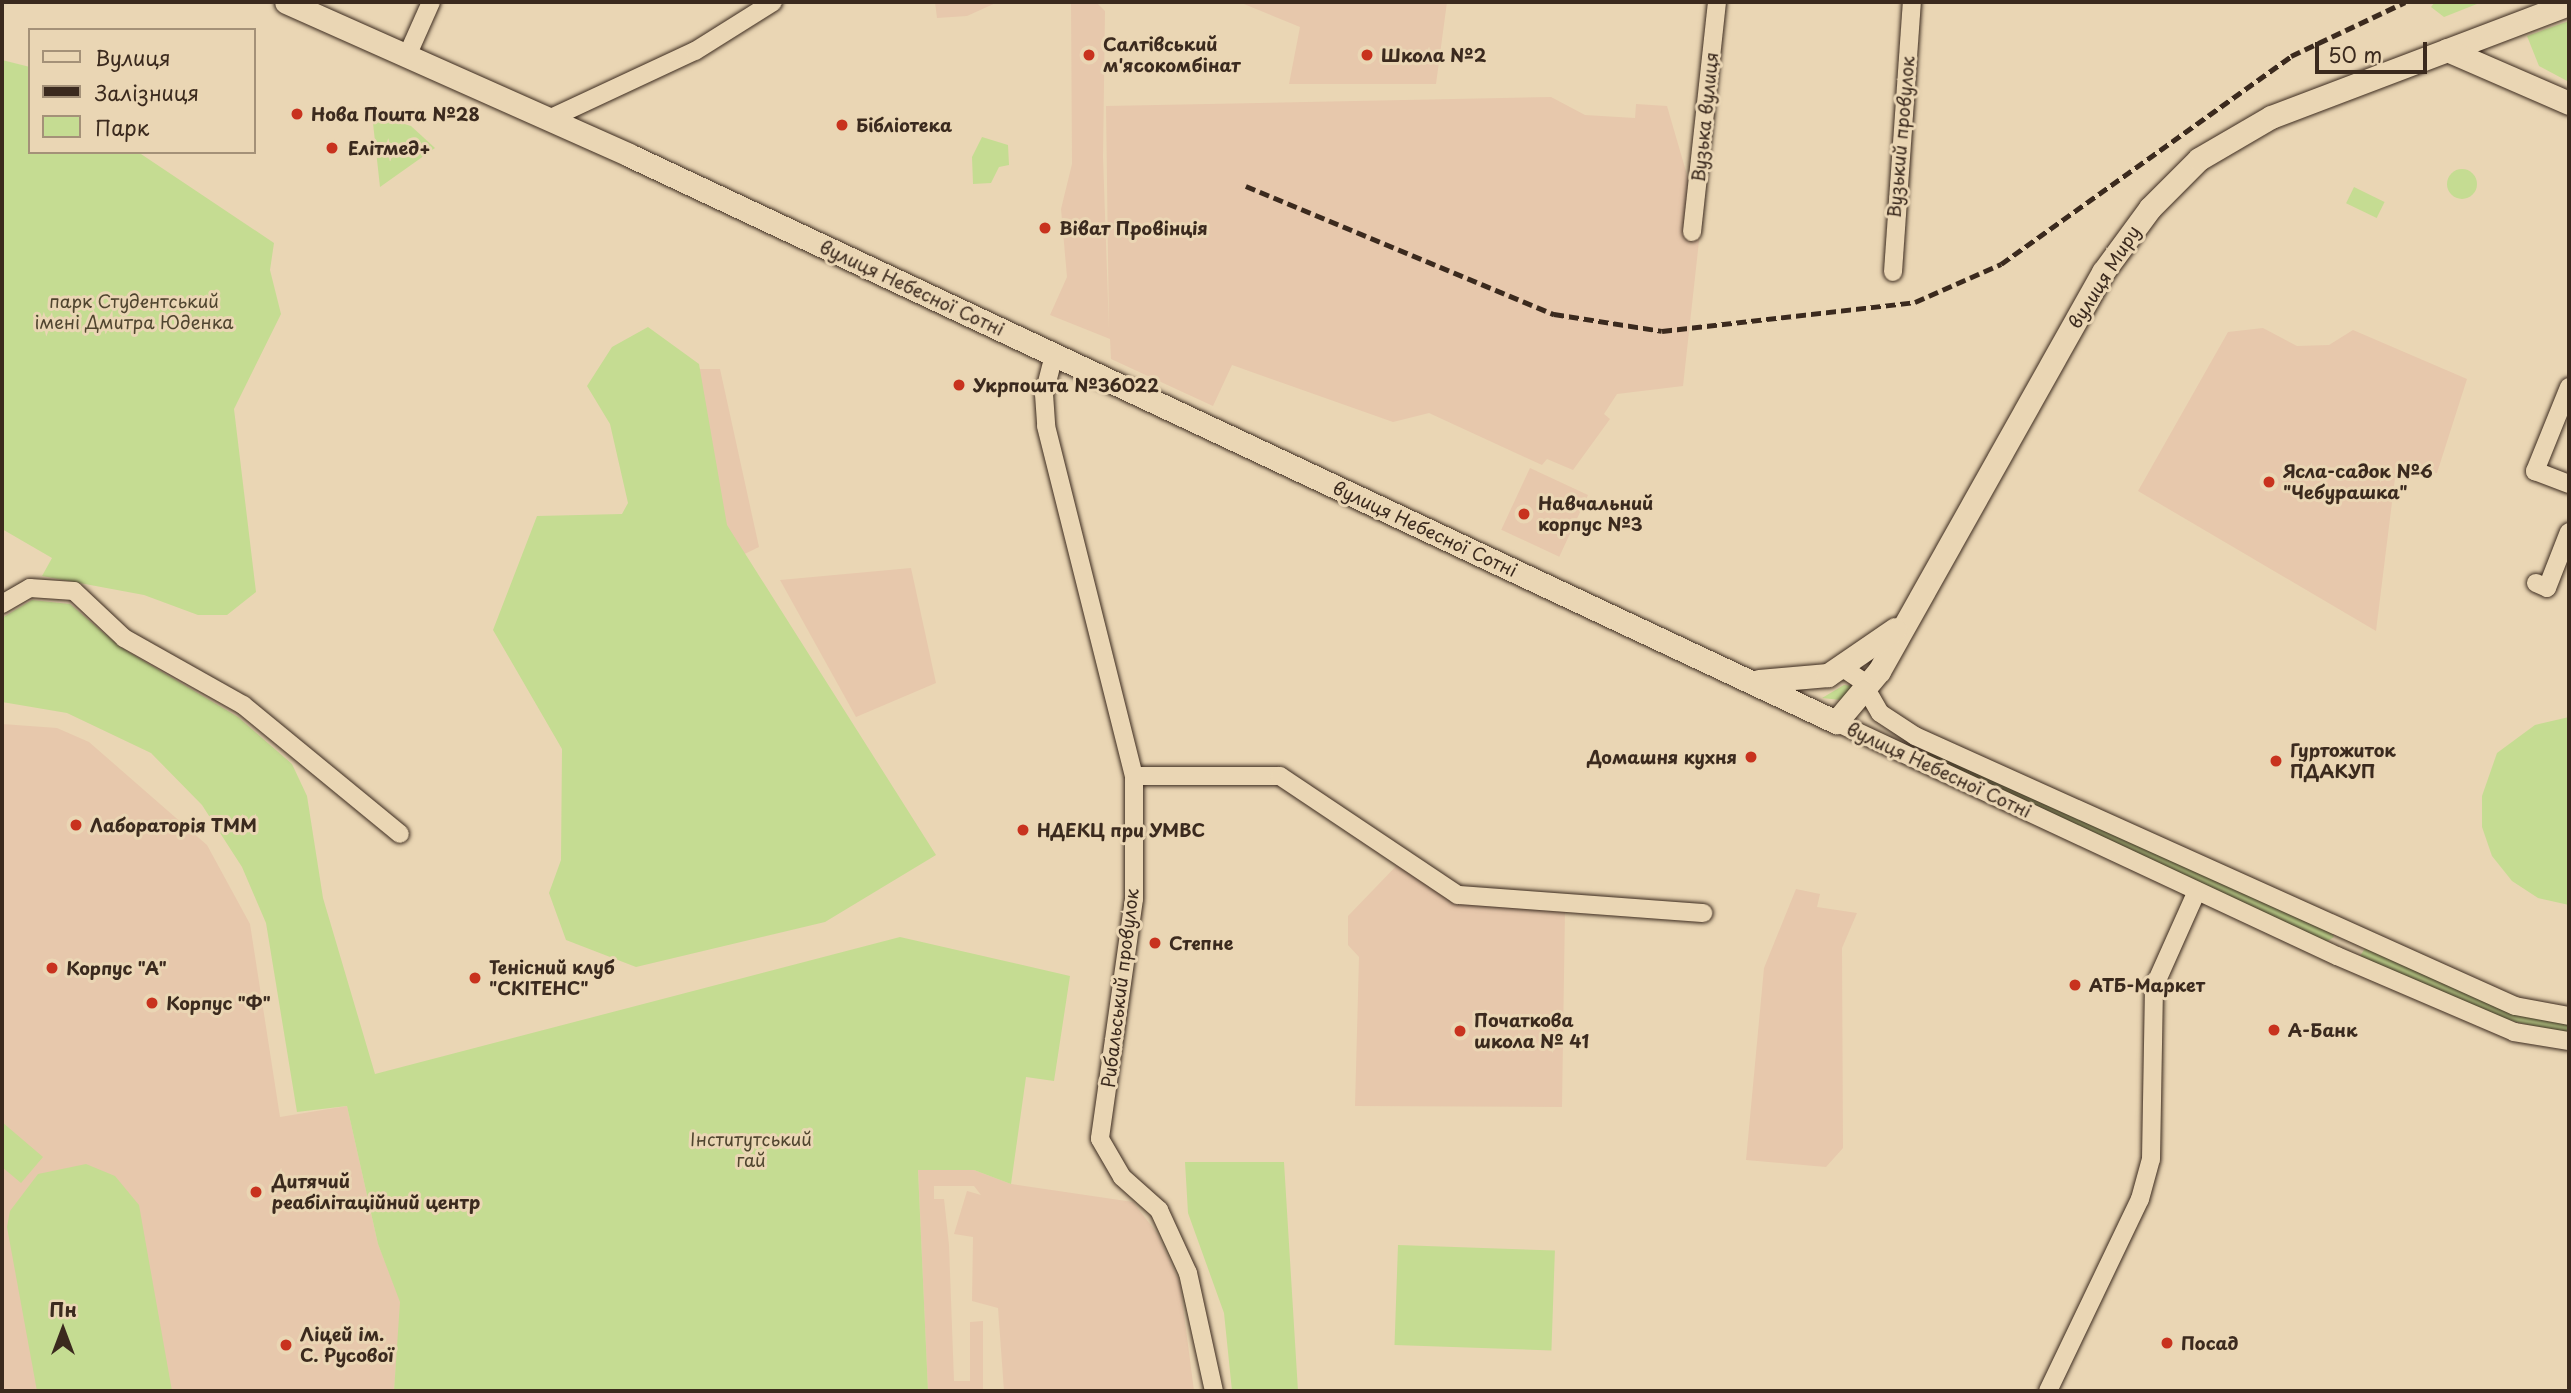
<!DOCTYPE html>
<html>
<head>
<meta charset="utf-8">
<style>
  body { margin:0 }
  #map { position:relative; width:2571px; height:1393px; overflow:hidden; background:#ead6b4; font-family:"Playpen Sans",sans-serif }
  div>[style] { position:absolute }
  .built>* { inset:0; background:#e7c8ac; transform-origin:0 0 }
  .green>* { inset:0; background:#c5dc92; transform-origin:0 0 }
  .round { border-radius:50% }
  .roads { filter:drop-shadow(0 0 2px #3b2a1e) drop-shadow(0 0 2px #3b2a1e) }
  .minor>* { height:18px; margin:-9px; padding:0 9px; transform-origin:9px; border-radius:9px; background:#ead6b4 }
  .major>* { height:23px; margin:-11.5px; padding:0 11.5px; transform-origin:11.5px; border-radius:11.5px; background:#ead6b4 }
  .rail>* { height:4.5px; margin-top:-2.25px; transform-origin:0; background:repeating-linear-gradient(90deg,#3b2a1e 0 10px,transparent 0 15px) }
  .dots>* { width:19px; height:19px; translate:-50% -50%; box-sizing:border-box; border:4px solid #ead6b4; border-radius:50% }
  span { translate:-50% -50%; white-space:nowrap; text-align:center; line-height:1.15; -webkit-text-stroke:6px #ead6b4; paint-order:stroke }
  .poi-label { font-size:18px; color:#3b2a1e; font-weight:700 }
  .left { translate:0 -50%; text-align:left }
  .right { translate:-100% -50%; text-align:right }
  .street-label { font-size:18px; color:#3b2a1e }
  .park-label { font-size:18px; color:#50452f }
  .frame { position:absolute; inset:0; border:4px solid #3b2a1e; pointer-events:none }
  .legend { position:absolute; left:28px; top:28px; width:228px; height:126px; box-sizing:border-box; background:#ead6b4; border:2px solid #a49178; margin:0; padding:9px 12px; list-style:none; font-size:21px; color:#3b2a1e }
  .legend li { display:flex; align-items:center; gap:14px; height:35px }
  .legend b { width:35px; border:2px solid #a49178 }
  .north { position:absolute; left:28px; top:1295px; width:70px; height:70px; -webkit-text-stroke:5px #ead6b4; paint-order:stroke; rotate:0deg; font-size:19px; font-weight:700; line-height:28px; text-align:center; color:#3b2a1e }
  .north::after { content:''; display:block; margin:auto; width:24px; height:32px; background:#3b2a1e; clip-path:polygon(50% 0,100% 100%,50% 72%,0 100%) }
  .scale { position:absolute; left:2315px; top:42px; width:112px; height:32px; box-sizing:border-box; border:4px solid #3b2a1e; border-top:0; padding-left:9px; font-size:21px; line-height:24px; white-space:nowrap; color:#3b2a1e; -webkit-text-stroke:5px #ead6b4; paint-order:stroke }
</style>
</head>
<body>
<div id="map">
  <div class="built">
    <div style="clip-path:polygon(935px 2px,998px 2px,967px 16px,937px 18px)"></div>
    <div style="clip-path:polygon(1071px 2px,1096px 2px,1105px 11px,1103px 157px,1109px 330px,1106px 106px,1551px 97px,1585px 115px,1635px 118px,1636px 104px,1667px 106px,1701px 223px,1683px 386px,1617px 394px,1604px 414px,1610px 419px,1573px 470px,1547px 459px,1542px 465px,1429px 413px,1393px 422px,1232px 365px,1213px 406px,1111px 359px,1110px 339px,1050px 315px,1067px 277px,1061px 209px,1072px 164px)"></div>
    <div style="clip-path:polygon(1239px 2px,1447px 2px,1436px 84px,1289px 84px,1300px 27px)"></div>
    <div style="clip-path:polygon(2263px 328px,2297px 346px,2329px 345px,2353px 330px,2467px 379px,2437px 473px,2396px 470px,2376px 631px,2138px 491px,2228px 332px)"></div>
    <div style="clip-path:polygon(672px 357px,700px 369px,720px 369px,759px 547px,728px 562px)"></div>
    <div style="left:1530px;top:468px;width:64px;height:68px;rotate:25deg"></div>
    <div style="clip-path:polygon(911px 568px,936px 683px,856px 717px,780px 580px)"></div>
    <div style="clip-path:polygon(2px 724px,57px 728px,89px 742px,207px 845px,250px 924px,280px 1117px,347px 1106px,378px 1244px,401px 1302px,394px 1391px,2px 1391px)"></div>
    <div style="clip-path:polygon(1400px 862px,1455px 900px,1565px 910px,1562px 1107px,1355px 1106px,1359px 957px,1348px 945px,1348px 916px)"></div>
    <div style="clip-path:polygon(1796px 889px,1820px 894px,1817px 907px,1857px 913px,1842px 948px,1843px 1148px,1826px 1167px,1746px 1160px,1764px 968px)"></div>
    <div style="clip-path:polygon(918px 1169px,974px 1170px,1011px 1184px,1133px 1202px,1157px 1233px,1180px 1283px,1194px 1391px,1004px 1391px,998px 1308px,972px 1301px,973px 1237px,954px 1234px,967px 1191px,981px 1195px,974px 1186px,934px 1186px,934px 1199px,944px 1199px,949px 1245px,954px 1381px,970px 1381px,970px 1322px,983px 1321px,983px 1391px,928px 1391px)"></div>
  </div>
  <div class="green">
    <div style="clip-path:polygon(2435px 2px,2482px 2px,2444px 17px,2431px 7px)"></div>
    <div style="clip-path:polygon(2569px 21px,2569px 82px,2539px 66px,2527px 36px)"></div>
    <div style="clip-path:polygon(2px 60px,30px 67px,30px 152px,138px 152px,274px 243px,270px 270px,281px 314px,234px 409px,256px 592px,227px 615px,198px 615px,144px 595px,42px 576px,52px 558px,2px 529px)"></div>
    <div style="clip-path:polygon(372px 114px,411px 126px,435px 148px,380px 187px)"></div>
    <div style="clip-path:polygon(982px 137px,1008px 145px,1009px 165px,999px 167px,991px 183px,973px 184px,972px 157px)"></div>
    <div class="round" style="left:2447px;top:169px;width:30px;height:30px"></div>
    <div style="left:2354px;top:187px;width:34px;height:18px;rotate:26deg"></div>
    <div style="clip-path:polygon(648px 327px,699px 364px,727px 525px,936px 855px,825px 922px,636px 967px,566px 940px,549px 893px,561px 860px,562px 749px,493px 630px,537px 516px,622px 514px,628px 503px,610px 424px,587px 386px,612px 347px)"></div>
    <div style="clip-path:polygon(32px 600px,70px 604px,120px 647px,238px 717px,292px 764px,307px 796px,323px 898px,375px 1074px,900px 937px,1070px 976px,1054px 1081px,1026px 1077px,1011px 1184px,974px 1170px,918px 1170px,928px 1391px,394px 1391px,400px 1302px,378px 1244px,347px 1106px,297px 1112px,266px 923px,242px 867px,202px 805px,151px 753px,67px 713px,2px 702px,2px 618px)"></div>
    <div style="clip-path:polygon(1844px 685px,1854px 686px,1841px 700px,1822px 698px)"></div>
    <div style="clip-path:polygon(2569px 717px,2569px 905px,2538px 898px,2512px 881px,2492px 856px,2482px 827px,2482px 796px,2497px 753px,2535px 725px)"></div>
    <div style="clip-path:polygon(1928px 750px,2331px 931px,2334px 937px,2326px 942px,1927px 759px)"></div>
    <div style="clip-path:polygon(2366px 947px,2507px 1010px,2569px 1022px,2569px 1034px,2499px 1018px,2360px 956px)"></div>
    <div style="clip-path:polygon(2px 1122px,43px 1157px,21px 1183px,2px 1167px)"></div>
    <div style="clip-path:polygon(1185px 1162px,1284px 1162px,1298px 1391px,1232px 1391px,1224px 1313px,1188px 1213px)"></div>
    <div style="clip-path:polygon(86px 1164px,115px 1176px,139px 1205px,172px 1391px,37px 1391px,7px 1227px,10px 1211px,38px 1174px)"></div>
    <div style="left:1398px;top:1245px;width:157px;height:100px;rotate:2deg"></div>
  </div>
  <div class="roads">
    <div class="minor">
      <div style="left:407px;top:56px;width:59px;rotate:-66deg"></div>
      <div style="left:549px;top:119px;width:161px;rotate:-25deg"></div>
      <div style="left:695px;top:51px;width:92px;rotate:-32.1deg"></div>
      <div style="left:1692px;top:232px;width:231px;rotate:-83.8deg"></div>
      <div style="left:1893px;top:272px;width:271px;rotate:-86deg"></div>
      <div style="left:1054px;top:355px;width:40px;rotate:104.4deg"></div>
      <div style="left:1044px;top:394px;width:32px;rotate:86deg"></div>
      <div style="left:1046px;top:426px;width:361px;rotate:75.9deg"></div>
      <div style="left:1134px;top:776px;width:123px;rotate:90deg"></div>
      <div style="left:1134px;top:899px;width:242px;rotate:98.1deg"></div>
      <div style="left:1100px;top:1139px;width:44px;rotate:59.9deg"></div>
      <div style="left:1122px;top:1177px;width:50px;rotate:41.7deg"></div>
      <div style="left:1159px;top:1210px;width:69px;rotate:65.3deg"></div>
      <div style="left:1188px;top:1273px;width:121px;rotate:77.6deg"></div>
      <div style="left:2569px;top:387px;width:91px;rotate:112deg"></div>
      <div style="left:2535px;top:471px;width:36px;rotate:21deg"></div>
      <div style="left:2536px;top:583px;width:12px;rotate:24deg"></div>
      <div style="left:2547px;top:588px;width:60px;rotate:-68.6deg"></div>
      <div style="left:2px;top:604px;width:32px;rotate:-30deg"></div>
      <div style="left:30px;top:588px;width:44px;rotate:3.9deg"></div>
      <div style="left:74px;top:591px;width:69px;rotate:43.2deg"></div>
      <div style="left:124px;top:638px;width:137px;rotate:29.4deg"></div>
      <div style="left:243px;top:705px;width:203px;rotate:39.4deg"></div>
      <div style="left:1843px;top:668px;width:22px;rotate:34deg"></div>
      <div style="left:1861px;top:680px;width:38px;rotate:60deg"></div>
      <div style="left:1880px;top:713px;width:42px;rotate:33.3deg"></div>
      <div style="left:1915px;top:736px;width:658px;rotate:24.23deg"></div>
      <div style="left:2515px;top:1006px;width:55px;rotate:10.5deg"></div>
      <div style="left:1836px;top:722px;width:553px;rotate:25.04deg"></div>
      <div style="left:2337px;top:956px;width:193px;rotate:23.2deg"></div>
      <div style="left:2514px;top:1032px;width:56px;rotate:9.3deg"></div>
      <div style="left:1134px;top:776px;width:146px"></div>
      <div style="left:1280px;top:776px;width:214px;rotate:33.8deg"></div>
      <div style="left:1458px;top:895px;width:246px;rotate:4.2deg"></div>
      <div style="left:2048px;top:1391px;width:213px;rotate:-64.4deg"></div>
      <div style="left:2140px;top:1199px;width:41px;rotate:-74.6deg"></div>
      <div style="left:2151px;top:1159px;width:172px;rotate:-89deg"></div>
      <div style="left:2154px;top:987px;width:105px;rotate:-65.9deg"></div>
    </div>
    <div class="major">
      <div style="left:286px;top:2px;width:376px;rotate:24deg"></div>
      <div style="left:629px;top:155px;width:1334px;rotate:25.16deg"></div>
      <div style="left:1836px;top:722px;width:67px;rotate:-49.9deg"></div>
      <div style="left:1879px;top:671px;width:458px;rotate:-60.7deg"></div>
      <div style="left:2103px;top:272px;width:79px;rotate:-53.7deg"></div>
      <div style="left:2150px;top:208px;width:69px;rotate:-45deg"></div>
      <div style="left:2199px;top:159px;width:83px;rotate:-30.3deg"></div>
      <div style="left:2271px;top:117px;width:319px;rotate:-20.8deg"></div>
      <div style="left:2447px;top:50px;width:133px;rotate:23.5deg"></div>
      <div style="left:1759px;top:681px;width:69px;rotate:-5deg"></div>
      <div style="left:1828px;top:675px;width:81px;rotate:-34.5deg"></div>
    </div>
  </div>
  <div class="rail">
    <div style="left:1246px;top:186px;width:334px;rotate:22.6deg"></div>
    <div style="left:1554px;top:314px;width:109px;rotate:8.9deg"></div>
    <div style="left:1662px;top:331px;width:255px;rotate:-6.5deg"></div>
    <div style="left:1915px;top:302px;width:94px;rotate:-23.8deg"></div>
    <div style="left:2001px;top:264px;width:357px;rotate:-35.6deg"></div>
    <div style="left:2291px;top:56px;width:126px;rotate:-25.3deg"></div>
  </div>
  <div class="dots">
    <div style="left:1089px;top:55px;background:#c8321e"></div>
    <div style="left:1367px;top:55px;background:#c8321e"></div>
    <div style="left:297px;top:114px;background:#c8321e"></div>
    <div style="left:842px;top:125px;background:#c8321e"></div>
    <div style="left:332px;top:148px;background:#c8321e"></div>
    <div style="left:1045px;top:228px;background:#c8321e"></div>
    <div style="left:959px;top:385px;background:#c8321e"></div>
    <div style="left:2269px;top:482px;background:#c8321e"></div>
    <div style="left:1524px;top:514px;background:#c8321e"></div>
    <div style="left:1751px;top:757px;background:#c8321e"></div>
    <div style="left:2276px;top:761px;background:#c8321e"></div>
    <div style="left:76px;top:825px;background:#c8321e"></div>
    <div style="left:1023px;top:830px;background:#c8321e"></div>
    <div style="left:1155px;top:943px;background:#c8321e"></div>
    <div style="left:52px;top:968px;background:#c8321e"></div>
    <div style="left:475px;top:978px;background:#c8321e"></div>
    <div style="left:2075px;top:985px;background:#c8321e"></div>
    <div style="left:152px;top:1003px;background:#c8321e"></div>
    <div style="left:2274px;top:1030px;background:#c8321e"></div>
    <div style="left:1460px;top:1031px;background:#c8321e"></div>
    <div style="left:256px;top:1192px;background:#c8321e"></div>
    <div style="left:2167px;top:1343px;background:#c8321e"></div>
    <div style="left:286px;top:1345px;background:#c8321e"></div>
  </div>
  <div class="poi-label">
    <span class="left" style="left:1103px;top:55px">Салтівський<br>м'ясокомбінат</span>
    <span class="left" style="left:1381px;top:55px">Школа №2</span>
    <span class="left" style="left:311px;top:114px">Нова Пошта №28</span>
    <span class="left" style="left:856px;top:125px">Бібліотека</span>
    <span class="left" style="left:348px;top:148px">Елітмед+</span>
    <span class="left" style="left:1059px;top:228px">Віват Провінція</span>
    <span class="left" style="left:973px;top:385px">Укрпошта №36022</span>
    <span class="left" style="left:2283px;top:482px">Ясла-садок №6<br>"Чебурашка"</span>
    <span class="left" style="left:1538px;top:514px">Навчальний<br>корпус №3</span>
    <span class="left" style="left:2290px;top:761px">Гуртожиток<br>ПДАКУП</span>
    <span class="right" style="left:1737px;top:757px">Домашня кухня</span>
    <span class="left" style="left:90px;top:825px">Лабораторія ТММ</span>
    <span class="left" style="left:1037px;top:830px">НДЕКЦ при УМВС</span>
    <span class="left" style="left:1169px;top:943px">Степне</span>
    <span class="left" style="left:66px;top:968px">Корпус "А"</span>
    <span class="left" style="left:489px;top:978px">Тенісний клуб<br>"СКІТЕНС"</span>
    <span class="left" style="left:2089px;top:985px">АТБ-Маркет</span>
    <span class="left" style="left:166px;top:1003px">Корпус "Ф"</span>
    <span class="left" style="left:1474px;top:1031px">Початкова<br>школа № 41</span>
    <span class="left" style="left:2288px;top:1030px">А-Банк</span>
    <span class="left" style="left:272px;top:1192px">Дитячий<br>реабілітаційний центр</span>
    <span class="left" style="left:300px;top:1345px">Ліцей ім.<br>С. Русової</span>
    <span class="left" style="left:2181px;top:1343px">Посад</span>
  </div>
  <div class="street-label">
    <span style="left:1705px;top:117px;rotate:-84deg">Вузька вулиця</span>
    <span style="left:1901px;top:137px;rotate:-85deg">Вузький провулок</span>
    <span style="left:2104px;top:277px;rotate:-58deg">вулиця Миру</span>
    <span style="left:912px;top:288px;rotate:25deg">вулиця Небесної Сотні</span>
    <span style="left:1425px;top:529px;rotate:25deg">вулиця Небесної Сотні</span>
    <span style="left:1939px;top:770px;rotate:25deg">вулиця Небесної Сотні</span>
    <span style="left:1120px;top:988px;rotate:-83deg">Рибальський провулок</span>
  </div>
  <div class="park-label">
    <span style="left:134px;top:312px">парк Студентський<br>імені Дмитра Юденка</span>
    <span style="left:751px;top:1150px">Інститутський<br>гай</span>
  </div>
  <div class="frame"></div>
  <ul class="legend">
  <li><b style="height:9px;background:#ead6b4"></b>Вулиця</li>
  <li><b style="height:9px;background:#3b2a1e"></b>Залізниця</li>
  <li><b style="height:19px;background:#c5dc92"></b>Парк</li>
  </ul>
  <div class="north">Пн</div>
  <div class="scale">50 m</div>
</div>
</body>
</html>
